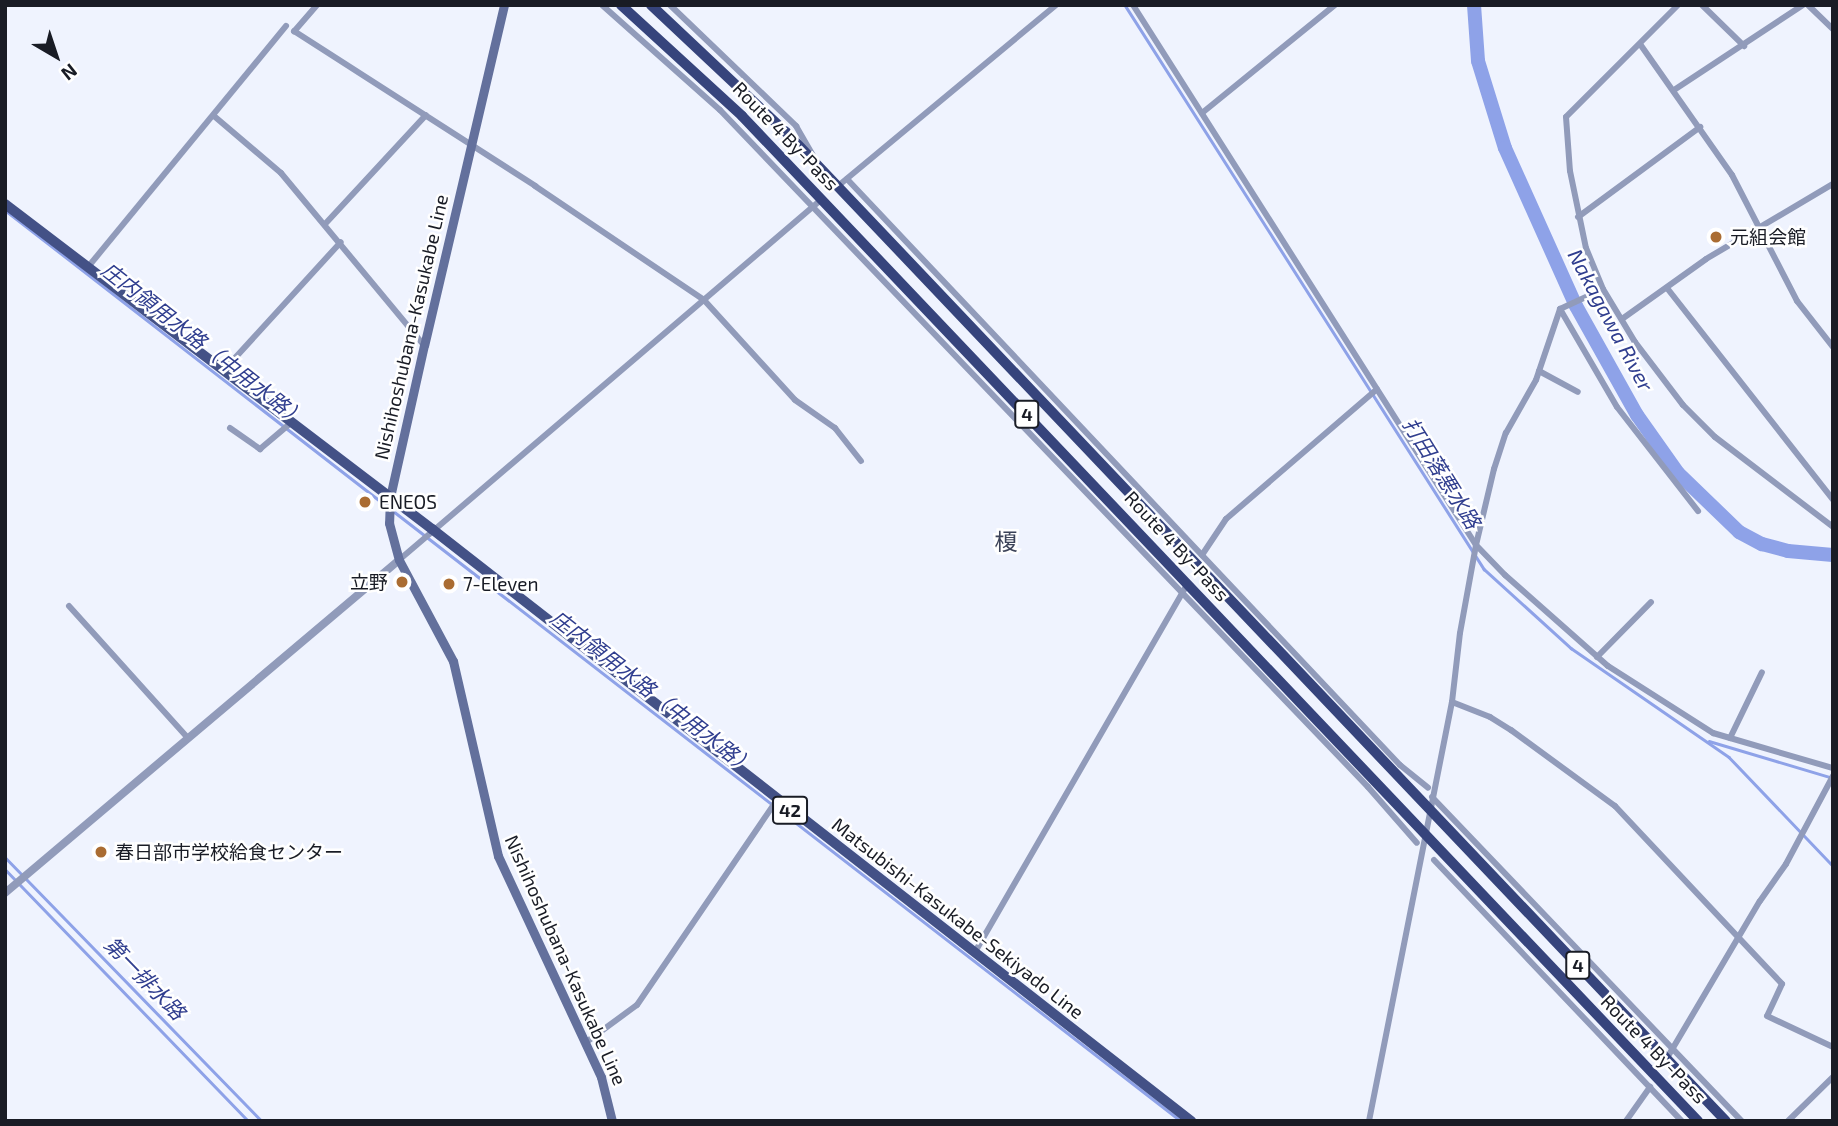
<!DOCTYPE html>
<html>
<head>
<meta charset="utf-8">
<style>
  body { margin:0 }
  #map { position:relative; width:1838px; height:1126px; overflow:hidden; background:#eff3fe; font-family:"Exo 2","Noto Sans JP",sans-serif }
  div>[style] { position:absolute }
  .stream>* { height:2.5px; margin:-1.25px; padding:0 1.25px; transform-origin:1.25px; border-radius:1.25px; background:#8ea2e8 }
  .river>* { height:14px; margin:-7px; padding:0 7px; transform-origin:7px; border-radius:7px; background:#8ea2e8 }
  .minor>* { height:6px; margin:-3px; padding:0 3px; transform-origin:3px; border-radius:3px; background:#919bba }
  .tertiary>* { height:8px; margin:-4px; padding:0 4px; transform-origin:4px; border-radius:4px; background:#919bba }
  .secondary>* { height:9px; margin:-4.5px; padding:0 4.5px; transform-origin:4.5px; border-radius:4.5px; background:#63709c }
  .primary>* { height:10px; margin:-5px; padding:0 5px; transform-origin:5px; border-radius:5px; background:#435186 }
  .trunk>* { height:10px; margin:-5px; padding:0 5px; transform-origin:5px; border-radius:5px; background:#36447c }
  .dots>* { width:19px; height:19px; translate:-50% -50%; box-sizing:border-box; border:4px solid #fff; border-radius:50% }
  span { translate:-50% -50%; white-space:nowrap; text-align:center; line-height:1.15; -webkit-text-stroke:5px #fff; paint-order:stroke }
  .shield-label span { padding:2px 5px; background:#fff; border:2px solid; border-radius:5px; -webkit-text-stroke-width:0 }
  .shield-label { font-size:18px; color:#191c25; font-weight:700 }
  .street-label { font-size:19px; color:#191c25 }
  .poi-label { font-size:19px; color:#191c25 }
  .left { translate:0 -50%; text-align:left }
  .right { translate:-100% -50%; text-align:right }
  .water-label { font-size:21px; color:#303e8f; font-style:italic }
  .quarter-label { font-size:23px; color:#3c4359 }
  .frame { position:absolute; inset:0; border:7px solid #191c25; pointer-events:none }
  .north { position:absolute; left:21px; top:21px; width:70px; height:70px; -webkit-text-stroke:5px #fff; paint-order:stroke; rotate:141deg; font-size:19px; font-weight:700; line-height:28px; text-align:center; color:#191c25 }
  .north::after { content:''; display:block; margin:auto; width:24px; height:32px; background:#191c25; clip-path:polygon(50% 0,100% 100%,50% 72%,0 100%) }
</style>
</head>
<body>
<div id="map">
  <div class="stream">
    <div style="left:1125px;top:5px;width:669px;rotate:57.52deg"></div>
    <div style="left:1484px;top:569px;width:118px;rotate:42.2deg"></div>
    <div style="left:1571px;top:648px;width:192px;rotate:34.6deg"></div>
    <div style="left:1729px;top:757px;width:151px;rotate:46.3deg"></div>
    <div style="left:5px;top:210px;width:483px;rotate:37.8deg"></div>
    <div style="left:392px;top:510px;width:998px;rotate:37.75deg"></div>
    <div style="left:1709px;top:741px;width:126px;rotate:16.6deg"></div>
    <div style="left:5px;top:857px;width:368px;rotate:45.8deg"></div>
    <div style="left:5px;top:869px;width:350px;rotate:46deg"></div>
  </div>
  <div class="river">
    <div style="left:1474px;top:5px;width:56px;rotate:85.9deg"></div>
    <div style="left:1478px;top:61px;width:91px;rotate:72.8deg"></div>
    <div style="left:1505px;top:148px;width:173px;rotate:65.8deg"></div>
    <div style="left:1576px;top:306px;width:125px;rotate:60.8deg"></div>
    <div style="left:1637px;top:415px;width:71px;rotate:54.7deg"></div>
    <div style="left:1678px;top:473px;width:85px;rotate:44deg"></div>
    <div style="left:1739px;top:532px;width:26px;rotate:28deg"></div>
    <div style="left:1762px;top:544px;width:27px;rotate:15deg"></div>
    <div style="left:1788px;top:551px;width:45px;rotate:5.1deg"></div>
  </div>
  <div class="minor">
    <div style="left:317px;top:5px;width:35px;rotate:131deg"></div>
    <div style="left:294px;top:31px;width:287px;rotate:32.7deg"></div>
    <div style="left:535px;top:186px;width:204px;rotate:34deg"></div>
    <div style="left:704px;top:300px;width:135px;rotate:47.7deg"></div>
    <div style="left:795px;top:400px;width:49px;rotate:35deg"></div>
    <div style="left:835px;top:428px;width:42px;rotate:51.8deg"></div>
    <div style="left:602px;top:5px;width:158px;rotate:41.7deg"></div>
    <div style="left:720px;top:110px;width:937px;rotate:46.25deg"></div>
    <div style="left:1368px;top:787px;width:74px;rotate:48.8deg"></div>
    <div style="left:670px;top:5px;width:175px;rotate:43.8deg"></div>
    <div style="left:796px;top:126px;width:34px;rotate:60deg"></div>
    <div style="left:1133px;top:5px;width:640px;rotate:57.58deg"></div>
    <div style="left:1476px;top:545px;width:42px;rotate:46deg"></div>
    <div style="left:1505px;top:575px;width:137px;rotate:41.5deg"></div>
    <div style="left:1608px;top:666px;width:125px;rotate:32.5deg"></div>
    <div style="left:1713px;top:733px;width:125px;rotate:16.3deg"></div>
    <div style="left:1678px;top:5px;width:158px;rotate:135deg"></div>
    <div style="left:1566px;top:117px;width:54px;rotate:85.8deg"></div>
    <div style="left:1570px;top:171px;width:79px;rotate:78.3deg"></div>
    <div style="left:1586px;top:248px;width:44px;rotate:67.5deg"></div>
    <div style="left:1603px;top:289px;width:62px;rotate:58.9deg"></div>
    <div style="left:1635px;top:342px;width:79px;rotate:52.7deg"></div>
    <div style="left:1683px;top:405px;width:45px;rotate:45deg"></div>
    <div style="left:1715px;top:437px;width:148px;rotate:37.3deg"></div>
    <div style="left:1702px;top:5px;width:59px;rotate:44.3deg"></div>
    <div style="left:1808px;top:5px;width:35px;rotate:44deg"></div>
    <div style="left:1640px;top:44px;width:160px;rotate:54.9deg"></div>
    <div style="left:1732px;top:175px;width:142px;rotate:62.7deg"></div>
    <div style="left:1797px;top:301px;width:58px;rotate:52deg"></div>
    <div style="left:1674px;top:90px;width:154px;rotate:-33.4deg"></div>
    <div style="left:1202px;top:113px;width:171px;rotate:-39.1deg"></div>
    <div style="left:214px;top:116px;width:88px;rotate:40.4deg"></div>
    <div style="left:281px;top:173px;width:224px;rotate:50.3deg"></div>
    <div style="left:847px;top:179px;width:806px;rotate:46.66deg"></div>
    <div style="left:1400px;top:765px;width:36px;rotate:39deg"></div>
    <div style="left:838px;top:186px;width:283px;rotate:-39.7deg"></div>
    <div style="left:1578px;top:217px;width:152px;rotate:-36.4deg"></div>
    <div style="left:326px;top:223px;width:147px;rotate:-47.2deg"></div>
    <div style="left:88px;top:267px;width:312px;rotate:-50.6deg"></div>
    <div style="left:1667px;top:288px;width:269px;rotate:51.9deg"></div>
    <div style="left:1560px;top:309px;width:113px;rotate:59.8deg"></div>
    <div style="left:1617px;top:407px;width:132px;rotate:52.1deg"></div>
    <div style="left:1622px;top:319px;width:103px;rotate:-35.5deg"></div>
    <div style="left:1706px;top:259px;width:147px;rotate:-30.6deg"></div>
    <div style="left:224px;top:370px;width:173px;rotate:-47.6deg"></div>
    <div style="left:1539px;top:371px;width:44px;rotate:28.3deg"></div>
    <div style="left:230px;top:428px;width:37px;rotate:35deg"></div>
    <div style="left:260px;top:449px;width:42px;rotate:-40.2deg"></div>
    <div style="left:1202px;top:555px;width:43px;rotate:-56.3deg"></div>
    <div style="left:1226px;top:519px;width:199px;rotate:-40.7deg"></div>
    <div style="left:399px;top:560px;width:556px;rotate:-40.48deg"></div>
    <div style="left:69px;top:606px;width:178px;rotate:48deg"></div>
    <div style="left:1597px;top:657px;width:77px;rotate:-45.5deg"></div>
    <div style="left:1452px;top:702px;width:41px;rotate:21.5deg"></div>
    <div style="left:1490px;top:717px;width:25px;rotate:32deg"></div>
    <div style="left:1511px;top:730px;width:129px;rotate:36.2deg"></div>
    <div style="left:1615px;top:806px;width:244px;rotate:46.8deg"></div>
    <div style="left:1782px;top:984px;width:35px;rotate:115deg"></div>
    <div style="left:1767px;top:1016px;width:73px;rotate:25.2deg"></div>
    <div style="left:1730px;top:738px;width:73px;rotate:-64.1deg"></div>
    <div style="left:1432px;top:797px;width:448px;rotate:46.3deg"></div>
    <div style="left:1434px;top:860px;width:360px;rotate:46.5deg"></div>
    <div style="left:975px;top:952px;width:426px;rotate:-60deg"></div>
    <div style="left:585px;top:1043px;width:64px;rotate:-36.2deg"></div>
    <div style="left:637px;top:1005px;width:248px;rotate:-55.7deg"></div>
    <div style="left:1667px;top:1058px;width:182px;rotate:-59.4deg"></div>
    <div style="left:1760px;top:901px;width:45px;rotate:-54.9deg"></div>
    <div style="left:1786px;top:864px;width:100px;rotate:-61.9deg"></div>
    <div style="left:1369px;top:1121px;width:427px;rotate:-78.8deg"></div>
    <div style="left:1452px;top:702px;width:69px;rotate:-83.4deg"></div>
    <div style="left:1460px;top:633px;width:89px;rotate:-79.7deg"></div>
    <div style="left:1476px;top:545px;width:78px;rotate:-76.7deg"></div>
    <div style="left:1494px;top:469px;width:38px;rotate:-72deg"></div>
    <div style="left:1506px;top:433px;width:61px;rotate:-60.5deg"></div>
    <div style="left:1536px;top:380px;width:75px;rotate:-71.3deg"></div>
    <div style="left:1560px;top:309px;width:47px;rotate:-24.9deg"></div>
    <div style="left:1626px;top:1121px;width:42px;rotate:-54.8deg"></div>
    <div style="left:1788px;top:1121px;width:63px;rotate:-44.4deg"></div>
  </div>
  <div class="tertiary">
    <div style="left:5px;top:893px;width:516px;rotate:-40.2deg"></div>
  </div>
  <div class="secondary">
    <div style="left:504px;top:5px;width:349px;rotate:103.2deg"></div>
    <div style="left:424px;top:345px;width:156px;rotate:102.6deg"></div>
    <div style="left:390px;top:497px;width:26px;rotate:92deg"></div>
    <div style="left:389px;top:523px;width:38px;rotate:75deg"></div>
    <div style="left:399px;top:560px;width:115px;rotate:61.9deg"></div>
    <div style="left:453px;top:661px;width:200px;rotate:77deg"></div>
    <div style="left:498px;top:856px;width:244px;rotate:65deg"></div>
    <div style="left:601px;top:1077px;width:45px;rotate:76deg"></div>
  </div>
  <div class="primary">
    <div style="left:5px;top:204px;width:537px;rotate:37.28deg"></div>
    <div style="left:432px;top:529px;width:963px;rotate:37.95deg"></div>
  </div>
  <div class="trunk">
    <div style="left:621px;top:5px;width:164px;rotate:42.5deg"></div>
    <div style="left:742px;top:116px;width:1387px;rotate:46.43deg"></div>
    <div style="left:651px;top:5px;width:185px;rotate:43.3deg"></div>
    <div style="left:786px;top:132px;width:1364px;rotate:46.46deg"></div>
  </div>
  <div class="dots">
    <div style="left:1716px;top:237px;background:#aa6c32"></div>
    <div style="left:365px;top:502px;background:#aa6c32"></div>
    <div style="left:402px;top:582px;background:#aa6c32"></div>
    <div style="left:449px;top:584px;background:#aa6c32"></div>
    <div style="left:101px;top:852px;background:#aa6c32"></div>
  </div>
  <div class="shield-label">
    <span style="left:1027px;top:414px">4</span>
    <span style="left:790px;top:810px">42</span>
    <span style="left:1578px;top:965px">4</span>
  </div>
  <div class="street-label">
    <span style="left:786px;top:136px;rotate:46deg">Route 4 By-Pass</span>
    <span style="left:411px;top:327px;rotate:-77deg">Nishihoshubana-Kasukabe Line</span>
    <span style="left:1177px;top:546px;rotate:47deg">Route 4 By-Pass</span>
    <span style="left:958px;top:918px;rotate:38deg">Matsubishi-Kasukabe-Sekiyado Line</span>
    <span style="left:566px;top:960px;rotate:66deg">Nishihoshubana-Kasukabe Line</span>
    <span style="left:1654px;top:1049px;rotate:46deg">Route 4 By-Pass</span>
  </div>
  <div class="poi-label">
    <span class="left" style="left:1730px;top:237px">元組会館</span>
    <span class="left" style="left:379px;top:502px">ENEOS</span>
    <span class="right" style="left:388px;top:582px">立野</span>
    <span class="left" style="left:463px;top:584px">7-Eleven</span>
    <span class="left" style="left:115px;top:852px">春日部市学校給食センター</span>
  </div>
  <div class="water-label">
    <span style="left:1611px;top:320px;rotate:62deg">Nakagawa River</span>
    <span style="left:204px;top:344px;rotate:38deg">庄内領用水路（中用水路）</span>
    <span style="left:1442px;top:473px;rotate:58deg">打田落悪水路</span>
    <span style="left:653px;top:692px;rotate:38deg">庄内領用水路（中用水路）</span>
    <span style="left:145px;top:978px;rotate:46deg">第一排水路</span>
  </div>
  <div class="quarter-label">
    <span style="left:1006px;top:541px">榎</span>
  </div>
  <div class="frame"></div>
  <div class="north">N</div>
</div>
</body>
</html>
